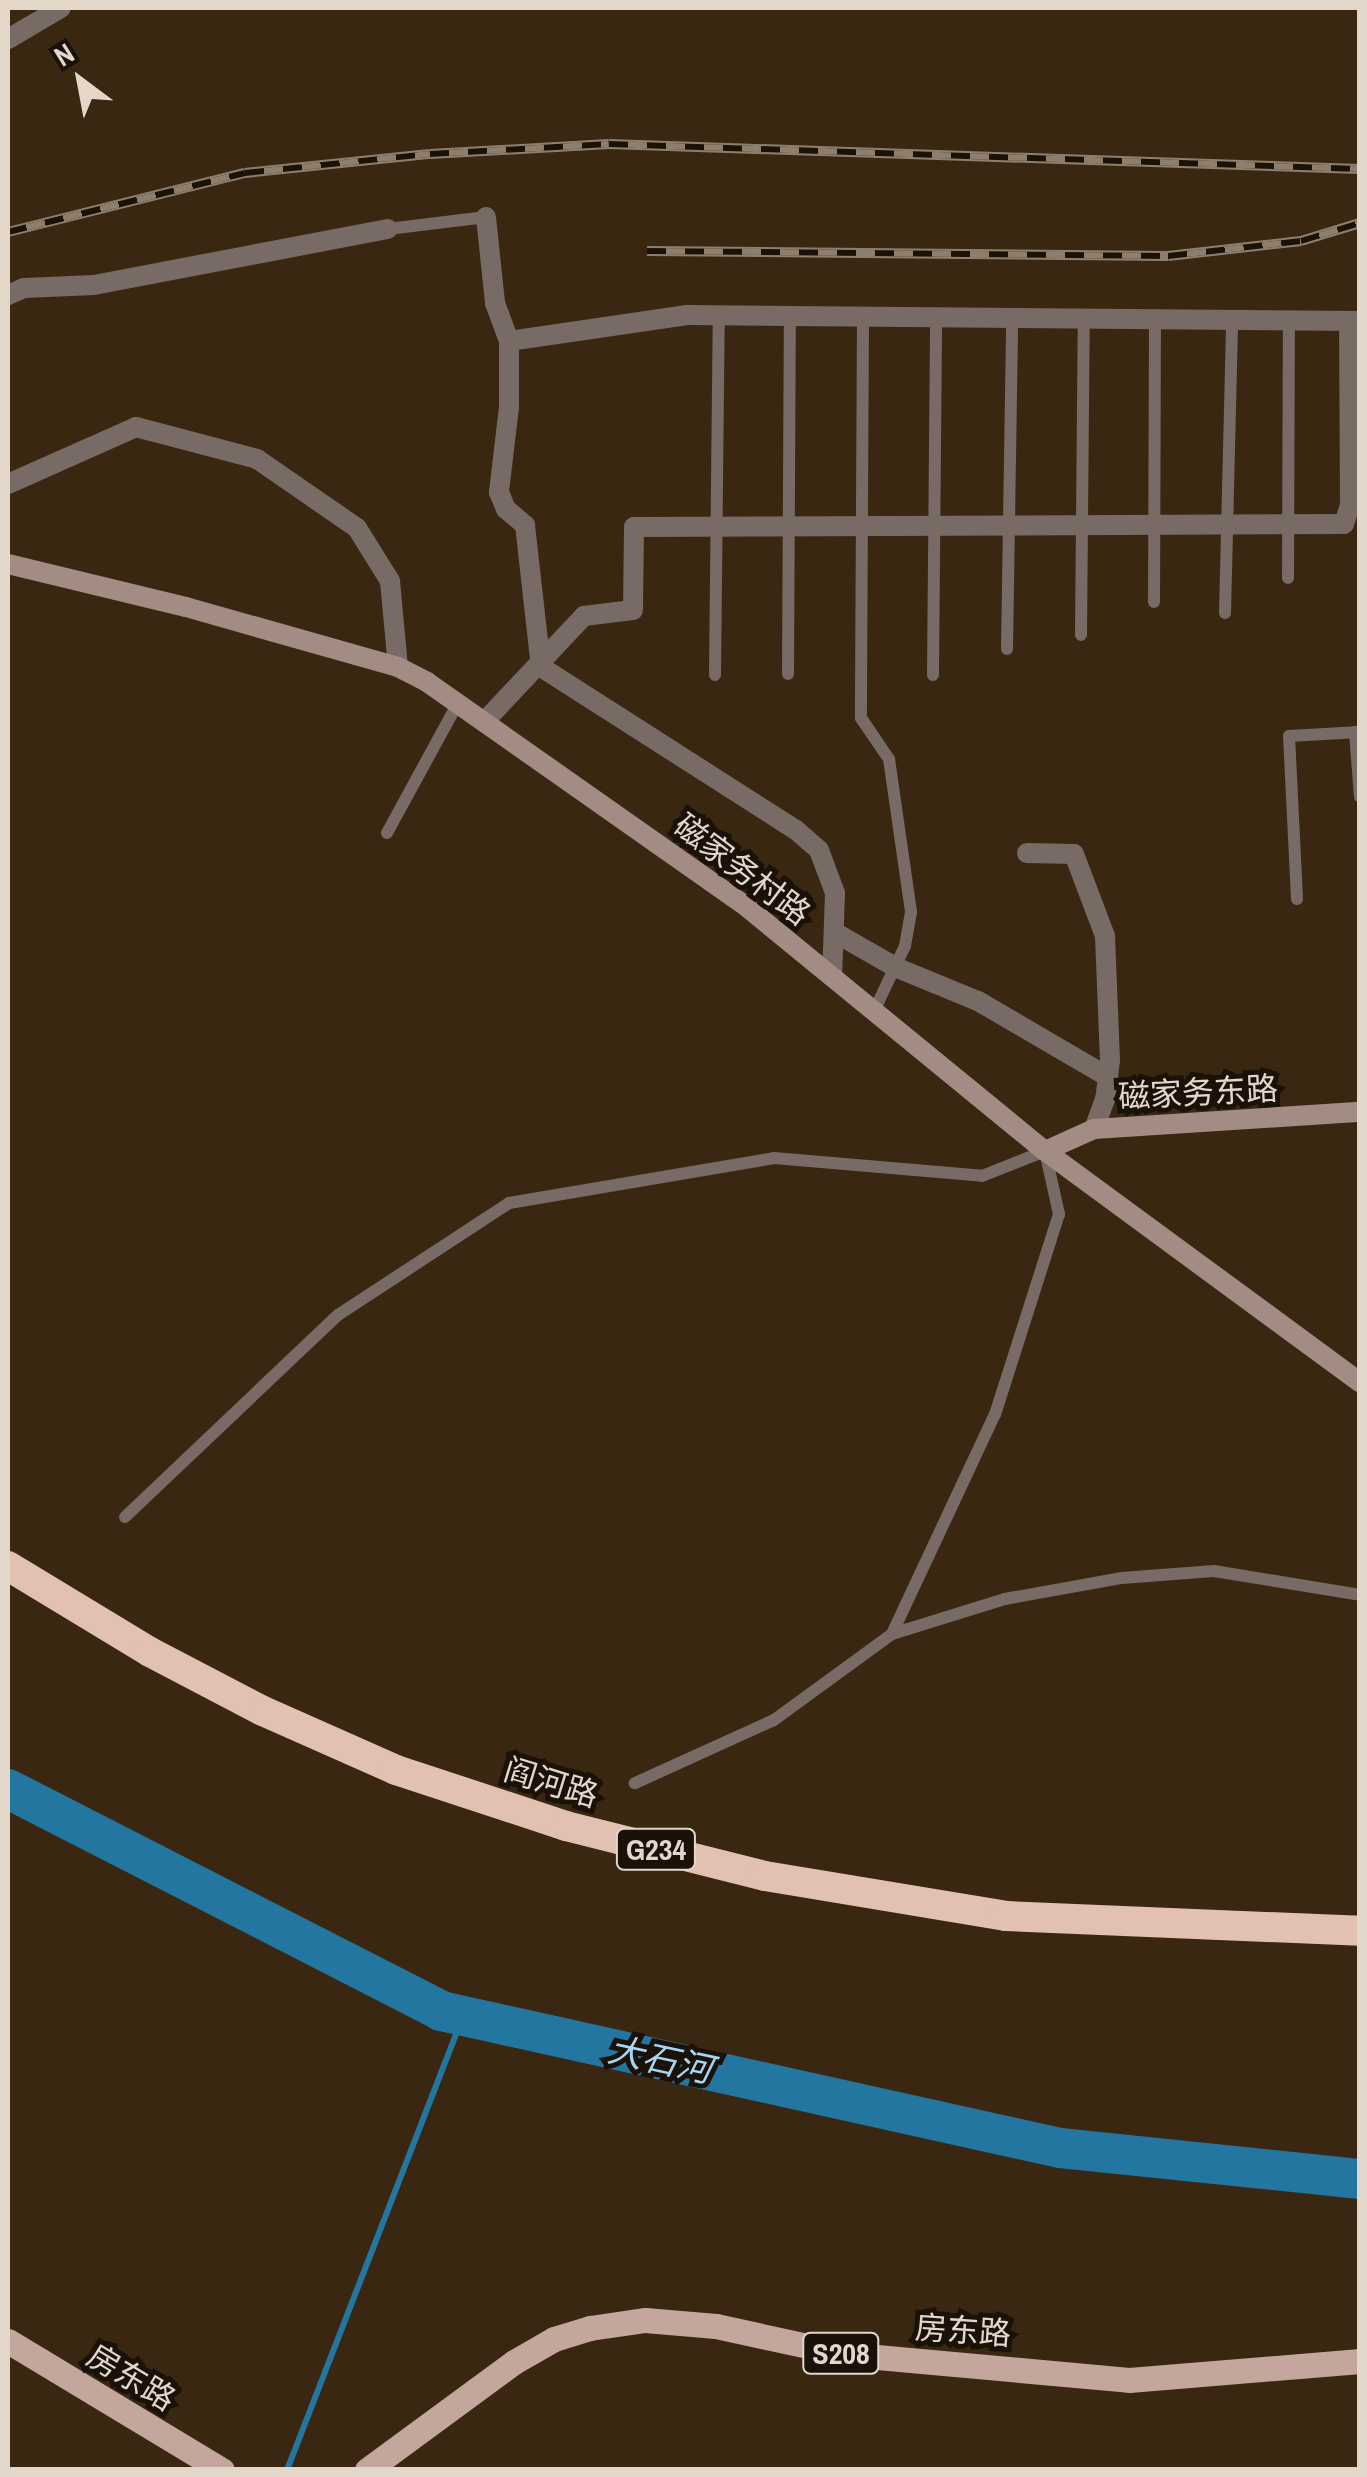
<!DOCTYPE html>
<html>
<head>
<meta charset="utf-8">
<style>
  body { margin:0 }
  #map { position:relative; width:1367px; height:2477px; overflow:hidden; background:#392711; font-family:"Archivo Narrow","Noto Sans SC",sans-serif }
  div>[style] { position:absolute }
  .stream>* { height:6px; margin:-3px; padding:0 3px; transform-origin:3px; border-radius:3px; background:#23769f }
  .river>* { height:40px; margin:-20px; padding:0 20px; transform-origin:20px; border-radius:20px; background:#23769f }
  .lane>* { height:12px; margin:-6px; padding:0 6px; transform-origin:6px; border-radius:6px; background:#786a64 }
  .street>* { height:20px; margin:-10px; padding:0 10px; transform-origin:10px; border-radius:10px; background:#786a64 }
  .secondary>* { height:20px; margin:-10px; padding:0 10px; transform-origin:10px; border-radius:10px; background:#a38c84 }
  .primary>* { height:25px; margin:-12.5px; padding:0 12.5px; transform-origin:12.5px; border-radius:12.5px; background:#c4a79c }
  .highway>* { height:30px; margin:-15px; padding:0 15px; transform-origin:15px; border-radius:15px; background:#e2c0b2 }
  .rail>* { height:10px; margin-top:-5px; transform-origin:0; background:repeating-linear-gradient(90deg,#1a1209 0 19px,#8e7f6d 0 38px); box-sizing:border-box; border-block:2px solid #8e7f6d }
  span { translate:-50% -50%; white-space:nowrap; text-align:center; line-height:1.15; -webkit-text-stroke:10px #1a1209; paint-order:stroke }
  .shield-label span { padding:2px 8px; background:#1a1209; border:2px solid; border-radius:8px; -webkit-text-stroke-width:0 }
  .shield-label { font-size:30px; color:#e3d7ca; font-weight:700 }
  .street-label { font-size:32px; color:#e3d7ca }
  .water-label { font-size:35px; color:#a6d4f1; font-style:italic }
  .frame { position:absolute; inset:0; border:10px solid #e3d7ca; pointer-events:none }
  .north { position:absolute; left:30px; top:30px; width:100px; height:100px; -webkit-text-stroke:8px #1a1209; paint-order:stroke; rotate:328deg; font-size:28px; font-weight:700; line-height:40px; text-align:center; color:#e3d7ca }
  .north::after { content:''; display:block; margin:auto; width:35px; height:45px; background:#e3d7ca; clip-path:polygon(50% 0,100% 100%,50% 72%,0 100%) }
</style>
</head>
<body>
<div id="map">
  <div class="stream">
    <div style="left:287px;top:2470px;width:487px;rotate:-68.8deg"></div>
  </div>
  <div class="river">
    <div style="left:8px;top:1789px;width:487px;rotate:27.1deg"></div>
    <div style="left:441px;top:2011px;width:634px;rotate:12.48deg"></div>
    <div style="left:1060px;top:2148px;width:302px;rotate:5.9deg"></div>
  </div>
  <div class="lane">
    <div style="left:388px;top:229px;width:99px;rotate:-7deg"></div>
    <div style="left:863px;top:316px;width:402px;rotate:90.3deg"></div>
    <div style="left:861px;top:718px;width:50px;rotate:55.7deg"></div>
    <div style="left:889px;top:759px;width:155px;rotate:81.8deg"></div>
    <div style="left:911px;top:912px;width:35px;rotate:100deg"></div>
    <div style="left:905px;top:946px;width:72px;rotate:115.5deg"></div>
    <div style="left:1288px;top:578px;width:258px;rotate:-89.8deg"></div>
    <div style="left:1154px;top:602px;width:285px;rotate:-89.8deg"></div>
    <div style="left:1225px;top:613px;width:295px;rotate:-88.6deg"></div>
    <div style="left:1081px;top:635px;width:318px;rotate:-89.5deg"></div>
    <div style="left:1007px;top:649px;width:333px;rotate:-89.1deg"></div>
    <div style="left:788px;top:674px;width:359px;rotate:-89.7deg"></div>
    <div style="left:715px;top:675px;width:360px;rotate:-89.4deg"></div>
    <div style="left:933px;top:675px;width:359px;rotate:-89.5deg"></div>
    <div style="left:1355px;top:732px;width:65px;rotate:85.6deg"></div>
    <div style="left:387px;top:833px;width:148px;rotate:-61.4deg"></div>
    <div style="left:1297px;top:899px;width:163px;rotate:-92.8deg"></div>
    <div style="left:1289px;top:736px;width:71px;rotate:-3.2deg"></div>
    <div style="left:125px;top:1517px;width:294px;rotate:-43.5deg"></div>
    <div style="left:338px;top:1315px;width:204px;rotate:-33.2deg"></div>
    <div style="left:509px;top:1203px;width:269px;rotate:-9.6deg"></div>
    <div style="left:774px;top:1158px;width:209px;rotate:4.9deg"></div>
    <div style="left:982px;top:1176px;width:68px;rotate:-21.6deg"></div>
    <div style="left:1045px;top:1151px;width:65px;rotate:77.5deg"></div>
    <div style="left:1059px;top:1214px;width:210px;rotate:107.7deg"></div>
    <div style="left:995px;top:1414px;width:243px;rotate:115.1deg"></div>
    <div style="left:892px;top:1634px;width:146px;rotate:143.9deg"></div>
    <div style="left:774px;top:1720px;width:153px;rotate:155.6deg"></div>
    <div style="left:892px;top:1634px;width:118px;rotate:-17.2deg"></div>
    <div style="left:1005px;top:1599px;width:119px;rotate:-10.2deg"></div>
    <div style="left:1122px;top:1578px;width:92px;rotate:-4.4deg"></div>
    <div style="left:1214px;top:1571px;width:148px;rotate:9.3deg"></div>
  </div>
  <div class="street">
    <div style="left:8px;top:39px;width:61px;rotate:-30.3deg"></div>
    <div style="left:486px;top:217px;width:86px;rotate:84deg"></div>
    <div style="left:495px;top:303px;width:40px;rotate:69.8deg"></div>
    <div style="left:509px;top:341px;width:66px;rotate:90deg"></div>
    <div style="left:509px;top:407px;width:86px;rotate:96.7deg"></div>
    <div style="left:499px;top:492px;width:18px;rotate:68deg"></div>
    <div style="left:506px;top:509px;width:25px;rotate:40deg"></div>
    <div style="left:525px;top:525px;width:143px;rotate:83.6deg"></div>
    <div style="left:541px;top:667px;width:303px;rotate:32.6deg"></div>
    <div style="left:796px;top:830px;width:30px;rotate:41deg"></div>
    <div style="left:819px;top:850px;width:46px;rotate:69.6deg"></div>
    <div style="left:835px;top:893px;width:84px;rotate:92deg"></div>
    <div style="left:8px;top:295px;width:17px;rotate:-24deg"></div>
    <div style="left:24px;top:288px;width:70px;rotate:-2.5deg"></div>
    <div style="left:94px;top:285px;width:299px;rotate:-10.8deg"></div>
    <div style="left:509px;top:341px;width:180px;rotate:-8.3deg"></div>
    <div style="left:687px;top:315px;width:673px;rotate:0.51deg"></div>
    <div style="left:8px;top:484px;width:140px;rotate:-24deg"></div>
    <div style="left:136px;top:427px;width:125px;rotate:14.8deg"></div>
    <div style="left:257px;top:459px;width:121px;rotate:34.6deg"></div>
    <div style="left:357px;top:528px;width:62px;rotate:58.1deg"></div>
    <div style="left:390px;top:581px;width:86px;rotate:84.7deg"></div>
    <div style="left:484px;top:722px;width:146px;rotate:-46.7deg"></div>
    <div style="left:584px;top:616px;width:49px;rotate:-7deg"></div>
    <div style="left:633px;top:610px;width:83px;rotate:-89.3deg"></div>
    <div style="left:634px;top:527px;width:710px;rotate:-0.24deg"></div>
    <div style="left:1344px;top:524px;width:19px;rotate:-72deg"></div>
    <div style="left:1350px;top:506px;width:185px;rotate:-90.3deg"></div>
    <div style="left:1027px;top:853px;width:47px;rotate:1.2deg"></div>
    <div style="left:1074px;top:854px;width:88px;rotate:69.3deg"></div>
    <div style="left:1105px;top:936px;width:124px;rotate:87.7deg"></div>
    <div style="left:1110px;top:1060px;width:39px;rotate:97deg"></div>
    <div style="left:1105px;top:1099px;width:32px;rotate:110deg"></div>
    <div style="left:834px;top:932px;width:70px;rotate:29.8deg"></div>
    <div style="left:895px;top:967px;width:90px;rotate:22.3deg"></div>
    <div style="left:978px;top:1001px;width:151px;rotate:30.3deg"></div>
  </div>
  <div class="secondary">
    <div style="left:8px;top:564px;width:183px;rotate:13.6deg"></div>
    <div style="left:186px;top:607px;width:220px;rotate:15.8deg"></div>
    <div style="left:398px;top:667px;width:33px;rotate:27deg"></div>
    <div style="left:427px;top:682px;width:393px;rotate:35.1deg"></div>
    <div style="left:748px;top:908px;width:384px;rotate:39.3deg"></div>
    <div style="left:1045px;top:1151px;width:391px;rotate:36.3deg"></div>
    <div style="left:1045px;top:1151px;width:54px;rotate:-24.2deg"></div>
    <div style="left:1094px;top:1129px;width:267px;rotate:-3.7deg"></div>
  </div>
  <div class="primary">
    <div style="left:8px;top:2341px;width:250px;rotate:31.1deg"></div>
    <div style="left:367px;top:2470px;width:182px;rotate:-36.3deg"></div>
    <div style="left:514px;top:2362px;width:46px;rotate:-29.9deg"></div>
    <div style="left:554px;top:2339px;width:38px;rotate:-17deg"></div>
    <div style="left:590px;top:2328px;width:56px;rotate:-8.3deg"></div>
    <div style="left:645px;top:2320px;width:71px;rotate:4.8deg"></div>
    <div style="left:716px;top:2326px;width:131px;rotate:12.3deg"></div>
    <div style="left:844px;top:2354px;width:286px;rotate:5.2deg"></div>
    <div style="left:1129px;top:2380px;width:232px;rotate:-4.7deg"></div>
  </div>
  <div class="highway">
    <div style="left:8px;top:1566px;width:166px;rotate:31.2deg"></div>
    <div style="left:150px;top:1652px;width:127px;rotate:27.6deg"></div>
    <div style="left:263px;top:1711px;width:145px;rotate:23.9deg"></div>
    <div style="left:396px;top:1770px;width:179px;rotate:18.2deg"></div>
    <div style="left:566px;top:1826px;width:205px;rotate:14.1deg"></div>
    <div style="left:765px;top:1876px;width:244px;rotate:9.4deg"></div>
    <div style="left:1006px;top:1916px;width:354px;rotate:2.4deg"></div>
  </div>
  <div class="rail">
    <div style="left:8px;top:232px;width:244px;rotate:-14deg"></div>
    <div style="left:245px;top:173px;width:186px;rotate:-5.9deg"></div>
    <div style="left:430px;top:154px;width:179px;rotate:-3.2deg"></div>
    <div style="left:609px;top:144px;width:751px;rotate:1.91deg"></div>
    <div style="left:647px;top:251px;width:521px;rotate:0.55deg"></div>
    <div style="left:1168px;top:256px;width:134px;rotate:-6.4deg"></div>
    <div style="left:1301px;top:241px;width:62px;rotate:-17deg"></div>
  </div>
  <div class="shield-label">
    <span style="left:656px;top:1849px">G234</span>
    <span style="left:841px;top:2353px">S208</span>
  </div>
  <div class="street-label">
    <span style="left:742px;top:870px;rotate:37deg">磁家务村路</span>
    <span style="left:1198px;top:1093px;rotate:-3deg">磁家务东路</span>
    <span style="left:551px;top:1783px;rotate:17deg">阎河路</span>
    <span style="left:963px;top:2331px;rotate:4deg">房东路</span>
    <span style="left:131px;top:2378px;rotate:31deg">房东路</span>
  </div>
  <div class="water-label">
    <span style="left:660px;top:2060px;rotate:12deg">大石河</span>
  </div>
  <div class="frame"></div>
  <div class="north">N</div>
</div>
</body>
</html>
